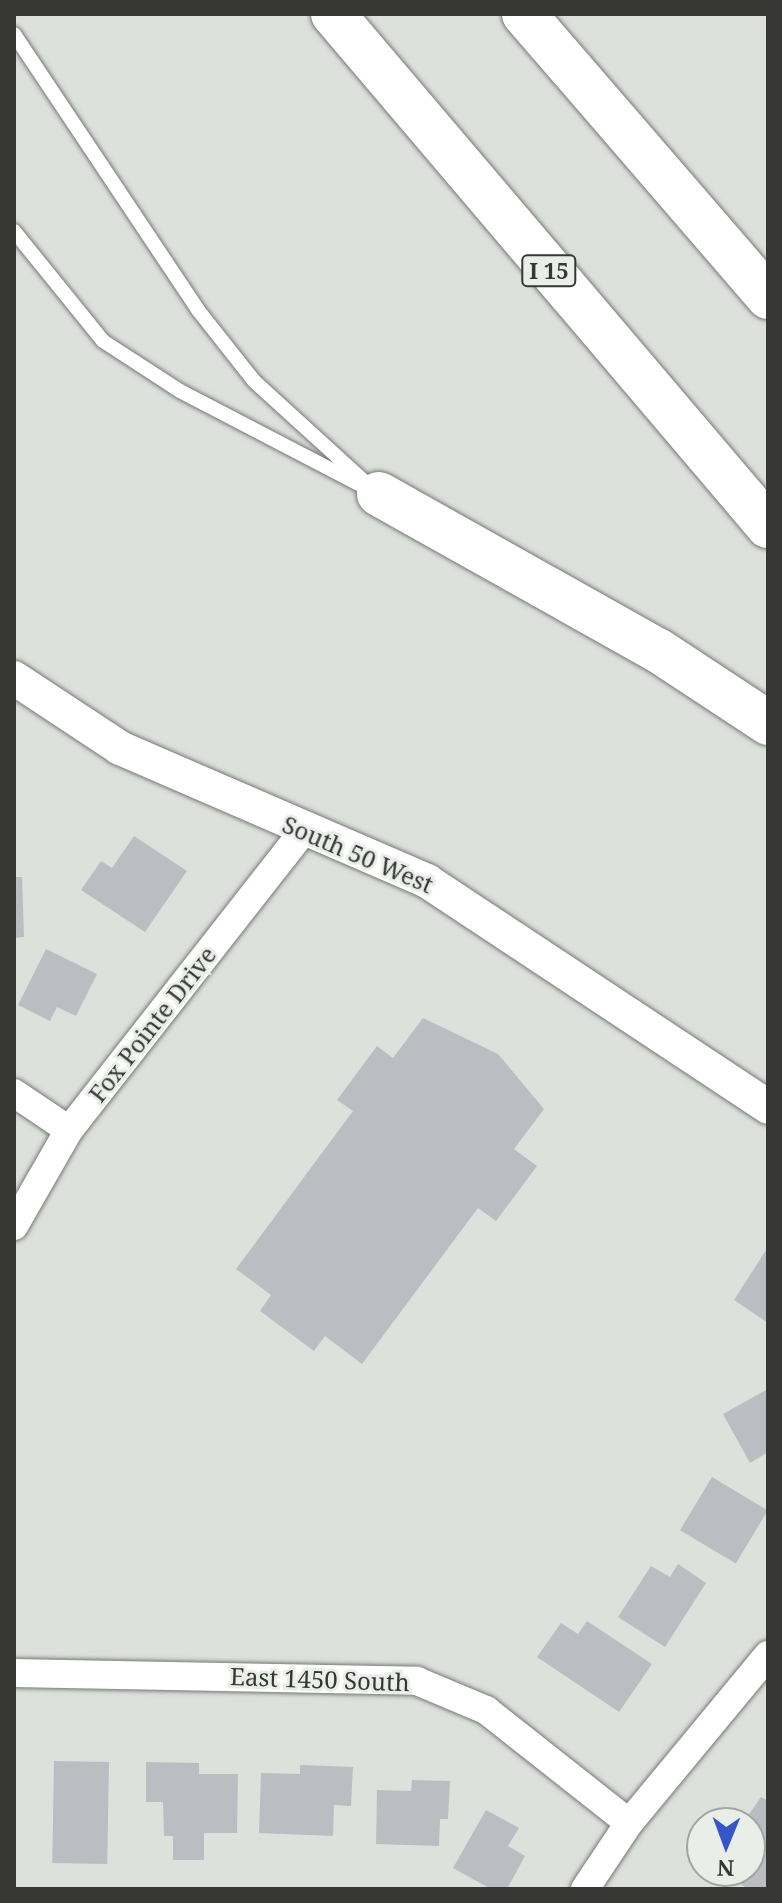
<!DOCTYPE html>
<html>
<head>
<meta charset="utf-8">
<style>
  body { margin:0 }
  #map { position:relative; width:782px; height:1903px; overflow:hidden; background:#dde1dc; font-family:"Noto Serif",serif }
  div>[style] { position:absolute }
  .building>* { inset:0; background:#bbbdc2; transform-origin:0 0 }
  .roads { filter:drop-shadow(0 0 2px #767975) drop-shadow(0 0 2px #767975) }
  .service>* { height:14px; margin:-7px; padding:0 7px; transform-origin:7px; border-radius:7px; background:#fff }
  .minor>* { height:28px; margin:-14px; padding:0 14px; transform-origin:14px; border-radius:14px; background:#fff }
  .tertiary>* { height:34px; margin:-17px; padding:0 17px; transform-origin:17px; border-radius:17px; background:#fff }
  .motorway>* { height:44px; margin:-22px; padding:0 22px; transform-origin:22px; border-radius:22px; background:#fff }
  span { translate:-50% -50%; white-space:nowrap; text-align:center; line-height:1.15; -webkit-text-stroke:6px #eaeee9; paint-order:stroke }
  .shield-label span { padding:2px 6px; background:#eaeee9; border:2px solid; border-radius:6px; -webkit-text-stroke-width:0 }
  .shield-label { font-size:22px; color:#363735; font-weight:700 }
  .street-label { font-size:24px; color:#363735 }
  .frame { position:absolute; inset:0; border:16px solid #363735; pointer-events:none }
  .north { position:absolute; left:686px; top:1807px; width:80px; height:80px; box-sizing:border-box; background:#eaeee9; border:2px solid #a2a5a1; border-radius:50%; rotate:181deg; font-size:22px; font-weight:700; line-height:32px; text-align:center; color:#363735 }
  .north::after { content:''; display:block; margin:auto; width:28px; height:36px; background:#3655c6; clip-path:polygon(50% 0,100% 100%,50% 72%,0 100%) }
</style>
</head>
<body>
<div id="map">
  <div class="building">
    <div style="clip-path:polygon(134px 836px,187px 871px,145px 932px,81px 890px,101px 861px,112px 868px)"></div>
    <div style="clip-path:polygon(14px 877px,22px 877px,24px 937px,14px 938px)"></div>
    <div style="clip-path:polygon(46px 949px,97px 974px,76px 1016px,57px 1007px,50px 1021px,18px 1005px)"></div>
    <div style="clip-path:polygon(423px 1018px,498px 1054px,544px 1109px,514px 1149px,537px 1166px,496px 1221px,478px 1208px,362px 1364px,325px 1336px,314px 1351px,260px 1311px,271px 1295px,236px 1269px,353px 1111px,337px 1100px,377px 1046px,393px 1058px)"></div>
    <div style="clip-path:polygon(768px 1247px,768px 1323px,734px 1300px)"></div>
    <div style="clip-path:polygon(768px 1389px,768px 1452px,750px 1463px,723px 1414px)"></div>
    <div style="left:712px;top:1477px;width:65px;height:62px;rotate:31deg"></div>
    <div style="clip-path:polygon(678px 1564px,706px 1583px,665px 1647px,618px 1617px,651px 1566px,670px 1577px)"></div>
    <div style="clip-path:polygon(587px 1621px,652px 1664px,619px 1712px,537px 1657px,561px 1623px,578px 1634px)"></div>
    <div style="left:54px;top:1761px;width:55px;height:102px;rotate:1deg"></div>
    <div style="clip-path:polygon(146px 1762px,199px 1763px,199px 1774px,238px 1774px,237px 1833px,204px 1833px,204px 1860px,173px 1860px,173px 1836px,164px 1836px,163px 1802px,146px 1802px)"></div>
    <div style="clip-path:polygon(300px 1765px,353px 1767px,351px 1806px,334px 1805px,333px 1836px,259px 1833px,261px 1773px,300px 1774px)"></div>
    <div style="clip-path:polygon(412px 1780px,450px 1781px,448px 1819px,440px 1819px,439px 1846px,376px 1844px,377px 1790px,411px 1791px)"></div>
    <div style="clip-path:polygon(761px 1797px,768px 1801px,768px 1889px,748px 1889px,721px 1871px,750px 1871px,750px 1823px,743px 1823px)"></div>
    <div style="clip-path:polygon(486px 1810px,519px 1828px,508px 1846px,525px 1856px,507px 1889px,491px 1889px,453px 1868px)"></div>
  </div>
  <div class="roads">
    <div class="service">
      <div style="left:14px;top:34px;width:332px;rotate:56.3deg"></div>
      <div style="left:198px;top:310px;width:90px;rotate:51.7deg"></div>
      <div style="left:254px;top:381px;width:164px;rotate:42.3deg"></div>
      <div style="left:14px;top:231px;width:141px;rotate:51deg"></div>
      <div style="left:103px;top:341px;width:92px;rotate:33deg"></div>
      <div style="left:180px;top:391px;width:202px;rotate:27.5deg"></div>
    </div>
    <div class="minor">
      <div style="left:14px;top:1093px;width:66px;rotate:33.9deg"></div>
      <div style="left:14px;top:1226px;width:111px;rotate:-60.2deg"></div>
      <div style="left:69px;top:1130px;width:379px;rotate:-51.9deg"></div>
      <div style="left:14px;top:1673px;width:403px;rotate:1.1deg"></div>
      <div style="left:417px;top:1681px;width:75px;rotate:22.8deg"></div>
      <div style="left:486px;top:1710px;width:182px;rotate:38.3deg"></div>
      <div style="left:585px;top:1889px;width:79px;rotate:-56.3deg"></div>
      <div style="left:629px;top:1823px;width:218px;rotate:-50.4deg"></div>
    </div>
    <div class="tertiary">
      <div style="left:14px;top:678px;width:127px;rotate:33.4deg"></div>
      <div style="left:120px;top:748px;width:335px;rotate:23.4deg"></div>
      <div style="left:427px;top:881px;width:409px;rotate:33.5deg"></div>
    </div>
    <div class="motorway">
      <div style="left:333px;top:14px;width:672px;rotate:49.65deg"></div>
      <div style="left:524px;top:14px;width:374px;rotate:49.2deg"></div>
      <div style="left:379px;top:494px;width:321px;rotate:29.3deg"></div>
      <div style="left:659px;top:651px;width:131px;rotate:33.4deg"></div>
    </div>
  </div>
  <div class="shield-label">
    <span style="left:549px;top:271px">I 15</span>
  </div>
  <div class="street-label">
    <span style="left:358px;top:854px;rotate:23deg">South 50 West</span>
    <span style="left:152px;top:1024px;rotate:-52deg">Fox Pointe Drive</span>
    <span style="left:320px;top:1679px;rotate:2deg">East 1450 South</span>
  </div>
  <div class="frame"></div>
  <div class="north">N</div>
</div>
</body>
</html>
